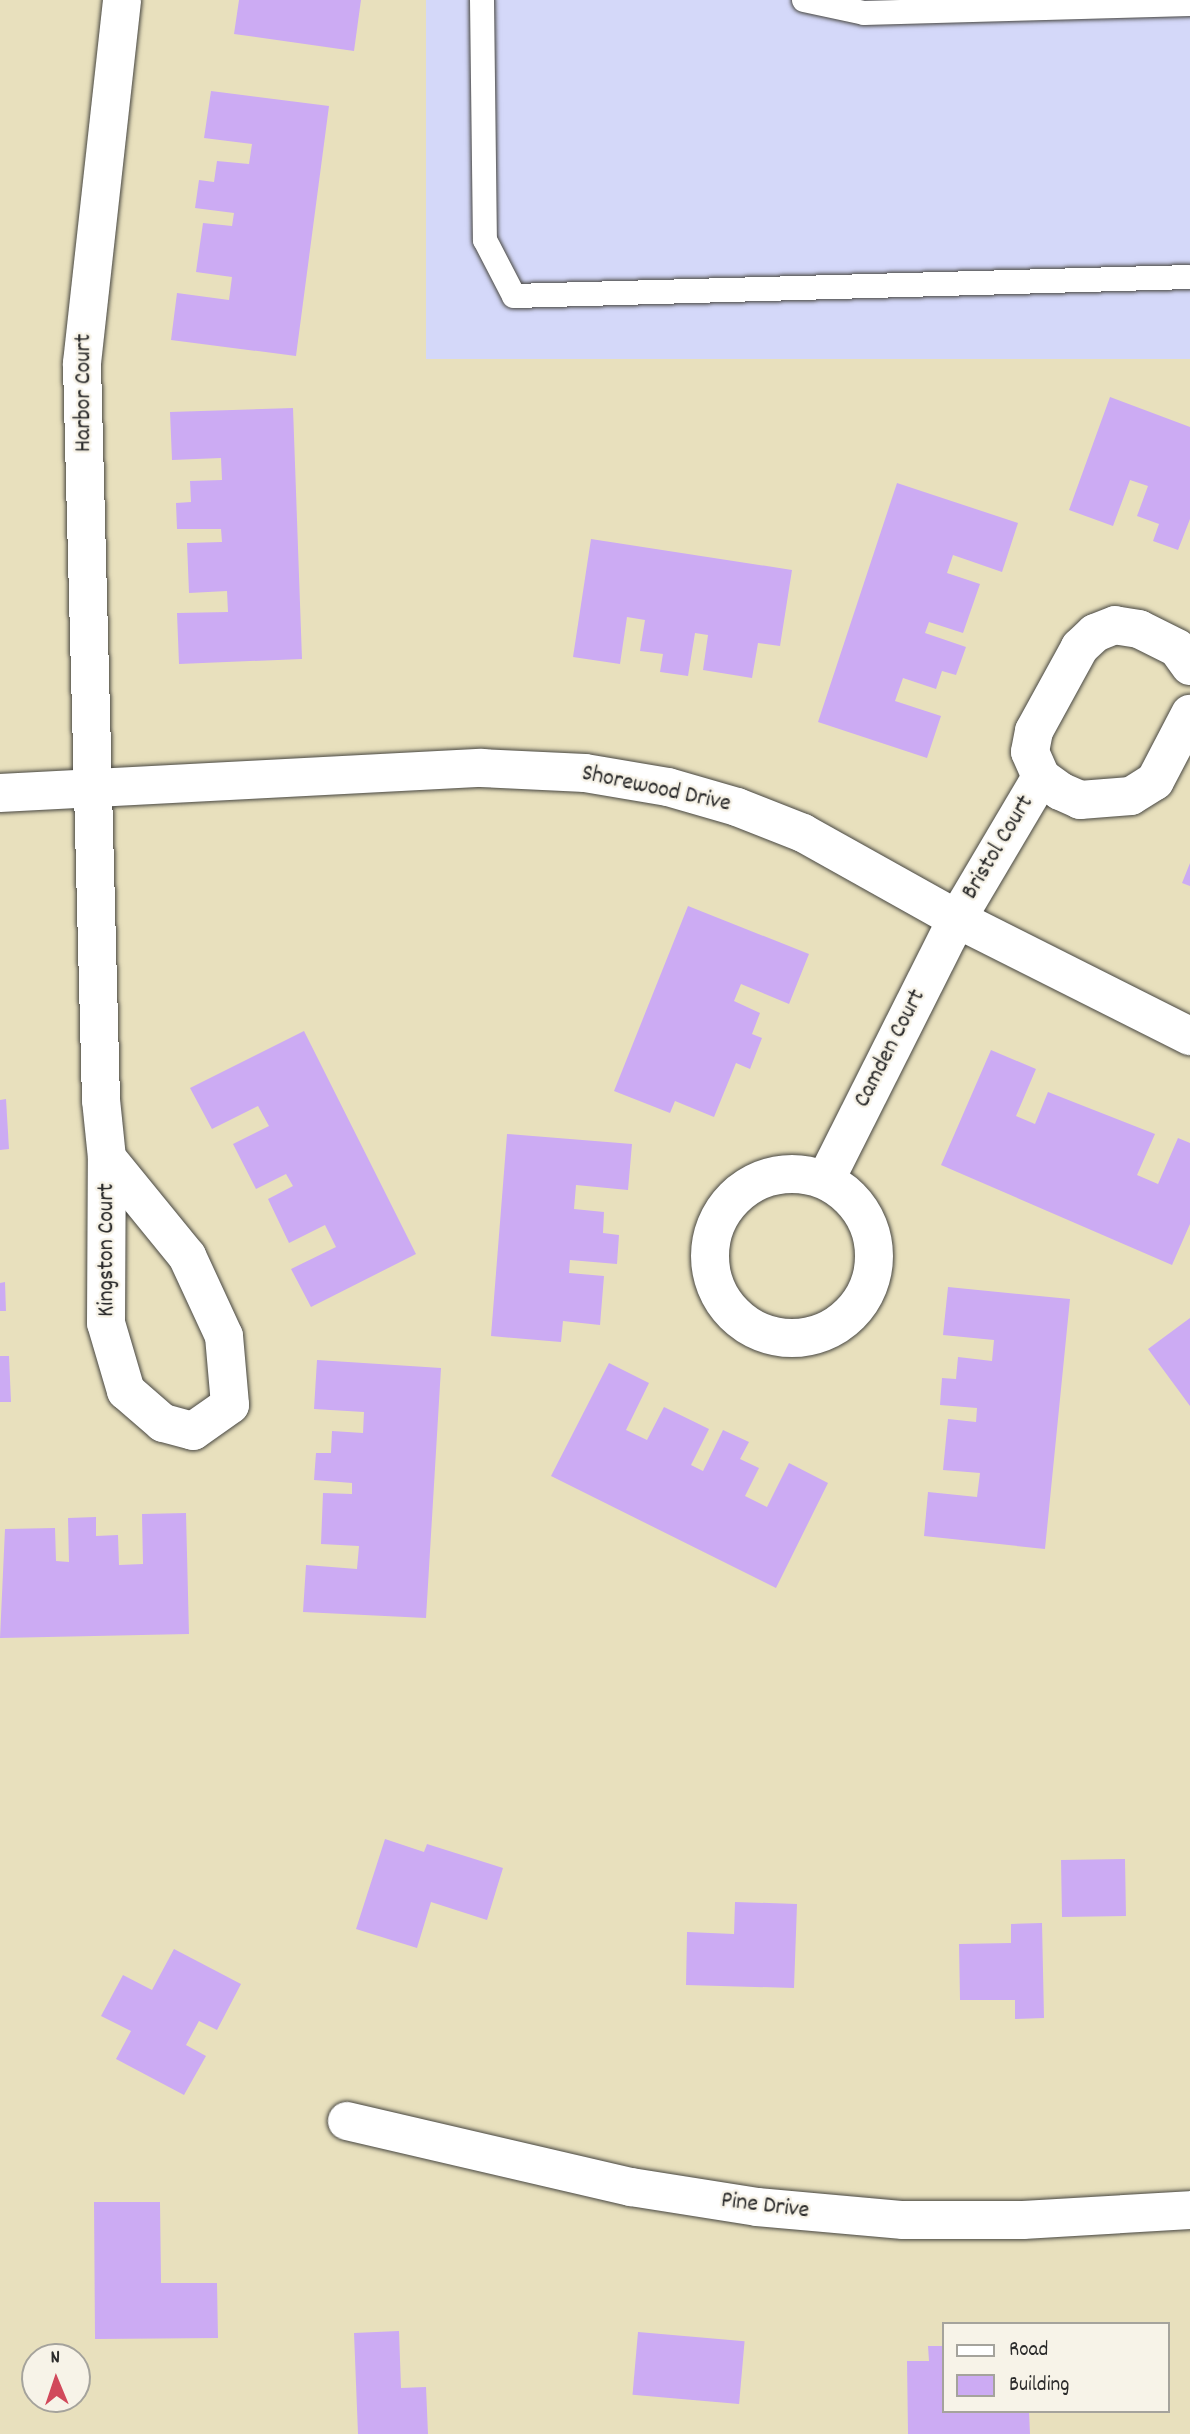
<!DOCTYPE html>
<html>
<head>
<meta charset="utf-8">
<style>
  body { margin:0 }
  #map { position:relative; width:1190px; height:2434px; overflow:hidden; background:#e8e0bd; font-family:Dekko,sans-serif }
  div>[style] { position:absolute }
  .built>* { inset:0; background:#d4d8f9; transform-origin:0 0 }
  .building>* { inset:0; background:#ccabf3; transform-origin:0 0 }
  .roads { filter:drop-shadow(0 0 2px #474641) drop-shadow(0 0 2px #474641) }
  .lane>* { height:24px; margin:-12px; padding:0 12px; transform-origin:12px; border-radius:12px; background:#fff }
  .street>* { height:38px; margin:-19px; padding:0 19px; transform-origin:19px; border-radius:19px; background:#fff }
  .street>.ring { margin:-19px; padding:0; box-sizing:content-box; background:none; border:38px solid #fff; border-radius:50% }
  span { translate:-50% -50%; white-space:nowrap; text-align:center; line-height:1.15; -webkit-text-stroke:5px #f7f3e8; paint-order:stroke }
  .street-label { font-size:24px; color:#2b2b2b }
  .legend { position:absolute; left:942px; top:2322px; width:228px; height:91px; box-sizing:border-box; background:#f7f3e8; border:2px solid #a5a39c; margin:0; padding:9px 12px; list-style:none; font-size:21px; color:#2b2b2b }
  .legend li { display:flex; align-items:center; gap:14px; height:35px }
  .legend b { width:35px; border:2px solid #a5a39c }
  .north { position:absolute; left:21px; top:2343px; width:70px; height:70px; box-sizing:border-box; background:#f7f3e8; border:2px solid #a5a39c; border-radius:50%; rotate:358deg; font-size:19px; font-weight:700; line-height:28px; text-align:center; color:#2b2b2b }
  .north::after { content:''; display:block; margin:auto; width:24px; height:32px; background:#d1495b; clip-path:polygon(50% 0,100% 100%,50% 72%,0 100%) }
</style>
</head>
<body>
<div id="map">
  <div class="built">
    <div style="left:426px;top:0;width:764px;height:359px"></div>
  </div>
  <div class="building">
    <div style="clip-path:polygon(239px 0,361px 0,354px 51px,234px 34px)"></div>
    <div style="clip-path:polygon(211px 91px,329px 106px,296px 356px,171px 340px,177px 293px,229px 300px,232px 277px,196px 272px,203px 223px,232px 226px,234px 213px,195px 208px,199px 180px,214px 182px,217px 161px,249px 164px,252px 144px,204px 138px)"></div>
    <div style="clip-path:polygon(1110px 397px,1190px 427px,1190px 519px,1178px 550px,1153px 541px,1159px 524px,1137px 516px,1148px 486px,1130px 480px,1113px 526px,1069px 510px)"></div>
    <div style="clip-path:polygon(293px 408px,302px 659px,179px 664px,177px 613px,228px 612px,227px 591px,189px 593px,187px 543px,222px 542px,221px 529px,177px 529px,176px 503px,191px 502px,190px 481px,222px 480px,221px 458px,172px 460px,170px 412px)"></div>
    <div style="clip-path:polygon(897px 483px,1018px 523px,1002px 572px,953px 555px,947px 573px,980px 584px,963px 633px,929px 622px,925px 633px,966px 647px,956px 675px,942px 671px,936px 689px,903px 678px,895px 701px,941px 716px,927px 758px,818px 722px)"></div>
    <div style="clip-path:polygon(591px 539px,792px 570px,780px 646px,758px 643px,752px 678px,703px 670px,708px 635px,695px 633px,688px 676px,660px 672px,663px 654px,640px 651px,645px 620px,627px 617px,620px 664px,573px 657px)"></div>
    <div style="clip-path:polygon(1190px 863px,1190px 886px,1182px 883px)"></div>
    <div style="clip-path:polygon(688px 906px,809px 954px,789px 1004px,741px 984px,734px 1001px,760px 1013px,752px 1034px,762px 1038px,750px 1069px,736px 1063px,714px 1117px,675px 1101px,670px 1113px,614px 1091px)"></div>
    <div style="clip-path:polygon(304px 1031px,416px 1254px,311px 1307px,291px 1269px,336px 1247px,325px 1225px,289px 1243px,268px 1199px,293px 1186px,286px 1174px,256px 1189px,233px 1144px,269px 1126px,258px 1106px,212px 1129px,190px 1088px)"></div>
    <div style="clip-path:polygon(991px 1050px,1036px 1069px,1016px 1116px,1035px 1124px,1048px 1092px,1155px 1134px,1137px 1175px,1158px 1184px,1178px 1138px,1190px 1143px,1190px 1224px,1172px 1265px,941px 1165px)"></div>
    <div style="clip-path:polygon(6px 1099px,9px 1149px,0 1150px,0 1100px)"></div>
    <div style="clip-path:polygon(507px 1134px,632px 1144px,628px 1190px,576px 1185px,574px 1209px,604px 1212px,603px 1233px,619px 1235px,617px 1264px,570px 1260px,569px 1273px,604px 1276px,600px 1325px,563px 1321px,561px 1342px,491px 1336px)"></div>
    <div style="clip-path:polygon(5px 1282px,6px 1311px,0 1311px,0 1283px)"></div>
    <div style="clip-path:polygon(948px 1287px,1070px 1299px,1045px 1549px,924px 1536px,928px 1492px,977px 1497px,980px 1473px,943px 1470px,948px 1419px,976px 1422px,977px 1408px,940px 1405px,942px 1378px,956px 1379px,958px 1357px,992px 1361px,994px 1340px,943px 1335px)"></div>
    <div style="clip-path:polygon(1190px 1318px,1190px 1406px,1148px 1349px)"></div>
    <div style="clip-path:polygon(0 1356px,9px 1356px,11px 1402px,0 1402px)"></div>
    <div style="clip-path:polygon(317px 1360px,441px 1368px,426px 1618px,303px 1612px,306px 1565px,357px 1569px,359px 1546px,321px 1544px,323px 1493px,352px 1494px,352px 1483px,314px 1480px,316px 1453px,331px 1453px,332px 1431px,363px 1433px,364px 1412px,314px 1409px)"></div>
    <div style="clip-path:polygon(609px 1363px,649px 1383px,626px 1430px,647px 1440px,664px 1407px,709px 1429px,691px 1465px,703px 1471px,723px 1430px,749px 1442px,740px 1459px,759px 1468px,745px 1496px,767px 1507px,789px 1463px,828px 1483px,776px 1588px,551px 1476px)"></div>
    <div style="clip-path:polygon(186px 1513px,189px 1634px,0 1638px,5px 1529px,55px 1528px,56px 1561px,69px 1562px,68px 1518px,96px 1517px,96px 1536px,118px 1535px,119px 1565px,143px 1564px,142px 1514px)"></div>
    <div style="clip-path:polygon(385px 1839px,424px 1852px,427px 1844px,503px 1868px,487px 1920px,431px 1902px,417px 1948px,356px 1929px)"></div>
    <div style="left:1125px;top:1859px;width:57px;height:64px;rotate:89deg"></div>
    <div style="clip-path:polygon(735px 1902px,797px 1904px,794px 1988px,686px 1985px,687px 1932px,734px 1934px)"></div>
    <div style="clip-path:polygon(1042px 1923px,1044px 2018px,1015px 2019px,1015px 2000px,960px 2000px,959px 1944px,1011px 1943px,1011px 1924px)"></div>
    <div style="clip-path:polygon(174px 1949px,241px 1984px,217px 2030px,199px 2021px,186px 2045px,206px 2056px,184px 2095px,116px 2059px,131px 2031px,101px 2016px,123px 1975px,152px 1990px)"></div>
    <div style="clip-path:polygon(94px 2202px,160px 2202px,161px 2283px,217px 2283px,218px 2338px,95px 2339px)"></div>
    <div style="clip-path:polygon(399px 2331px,401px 2388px,426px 2387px,428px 2434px,358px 2434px,354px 2333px)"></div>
    <div style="left:638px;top:2332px;width:107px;height:63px;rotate:5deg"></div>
    <div style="clip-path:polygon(928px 2346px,943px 2346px,943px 2411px,1029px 2411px,1030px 2434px,908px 2434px,907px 2361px,929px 2361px)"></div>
  </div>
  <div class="roads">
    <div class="lane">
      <div style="left:482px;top:0;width:240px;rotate:89.3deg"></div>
      <div style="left:485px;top:240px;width:63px;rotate:62.6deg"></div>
      <div style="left:514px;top:296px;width:676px;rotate:-1.61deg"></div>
      <div style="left:804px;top:0;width:61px;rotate:12.2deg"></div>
      <div style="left:864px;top:13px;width:326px;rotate:-1.6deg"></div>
    </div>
    <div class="street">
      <div style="left:1190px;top:666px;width:22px;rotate:-126deg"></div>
      <div style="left:1177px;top:648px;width:42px;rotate:-153.4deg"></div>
      <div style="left:1139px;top:629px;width:24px;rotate:-171deg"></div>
      <div style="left:1115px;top:625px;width:22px;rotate:158deg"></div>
      <div style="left:1095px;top:633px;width:21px;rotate:137deg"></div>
      <div style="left:1080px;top:647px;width:96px;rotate:118.7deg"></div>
      <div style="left:1034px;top:731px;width:21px;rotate:101deg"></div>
      <div style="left:1030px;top:752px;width:27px;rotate:66deg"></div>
      <div style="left:1041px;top:777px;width:24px;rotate:36deg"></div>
      <div style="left:1060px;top:791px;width:22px;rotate:24deg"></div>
      <div style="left:1080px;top:800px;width:51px;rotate:-4.5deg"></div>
      <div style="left:1131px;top:796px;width:28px;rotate:-32deg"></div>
      <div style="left:1155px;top:781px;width:76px;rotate:-62.4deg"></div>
      <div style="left:0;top:793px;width:482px;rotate:-3deg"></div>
      <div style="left:481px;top:768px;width:104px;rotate:2.8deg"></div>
      <div style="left:585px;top:773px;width:84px;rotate:9.6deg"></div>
      <div style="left:668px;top:787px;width:72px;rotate:16.2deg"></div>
      <div style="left:737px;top:807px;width:71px;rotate:21.5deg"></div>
      <div style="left:803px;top:833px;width:176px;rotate:29.2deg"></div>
      <div style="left:957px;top:919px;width:261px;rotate:26.7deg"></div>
      <div style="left:107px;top:1158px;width:127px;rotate:50.8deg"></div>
      <div style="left:187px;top:1256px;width:88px;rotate:65.2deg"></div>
      <div style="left:224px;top:1336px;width:69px;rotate:85deg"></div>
      <div style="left:230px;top:1405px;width:45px;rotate:144.9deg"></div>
      <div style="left:193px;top:1431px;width:31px;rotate:-165deg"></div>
      <div style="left:163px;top:1423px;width:49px;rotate:-139.1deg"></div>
      <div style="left:126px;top:1391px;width:71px;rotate:-106.4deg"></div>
      <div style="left:106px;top:1323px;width:165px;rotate:-89.7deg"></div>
      <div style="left:107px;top:1158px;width:58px;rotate:-95.9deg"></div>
      <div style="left:101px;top:1100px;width:737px;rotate:-91.48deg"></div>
      <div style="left:82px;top:363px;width:365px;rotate:-83.7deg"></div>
      <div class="ring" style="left:710px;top:1174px;width:126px;height:126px"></div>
      <div style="left:826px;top:1179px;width:291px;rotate:-63.3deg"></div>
      <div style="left:957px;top:919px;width:165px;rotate:-59.4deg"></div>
      <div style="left:347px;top:2121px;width:292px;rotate:13.1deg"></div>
      <div style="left:631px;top:2187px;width:128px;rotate:9deg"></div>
      <div style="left:757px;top:2207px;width:147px;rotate:5.1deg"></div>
      <div style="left:903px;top:2220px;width:120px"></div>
      <div style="left:1023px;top:2220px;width:167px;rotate:-3.4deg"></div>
    </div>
  </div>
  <div class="street-label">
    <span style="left:85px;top:393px;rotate:-90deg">Harbor Court</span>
    <span style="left:656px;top:790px;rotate:12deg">Shorewood Drive</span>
    <span style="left:999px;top:848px;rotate:-59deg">Bristol Court</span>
    <span style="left:891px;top:1049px;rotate:-63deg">Camden Court</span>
    <span style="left:108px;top:1250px;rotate:-90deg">Kingston Court</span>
    <span style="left:765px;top:2207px;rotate:7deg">Pine Drive</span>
  </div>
  <ul class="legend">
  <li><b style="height:9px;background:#fff"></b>Road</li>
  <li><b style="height:19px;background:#ccabf3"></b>Building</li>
  </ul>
  <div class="north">N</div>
</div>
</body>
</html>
